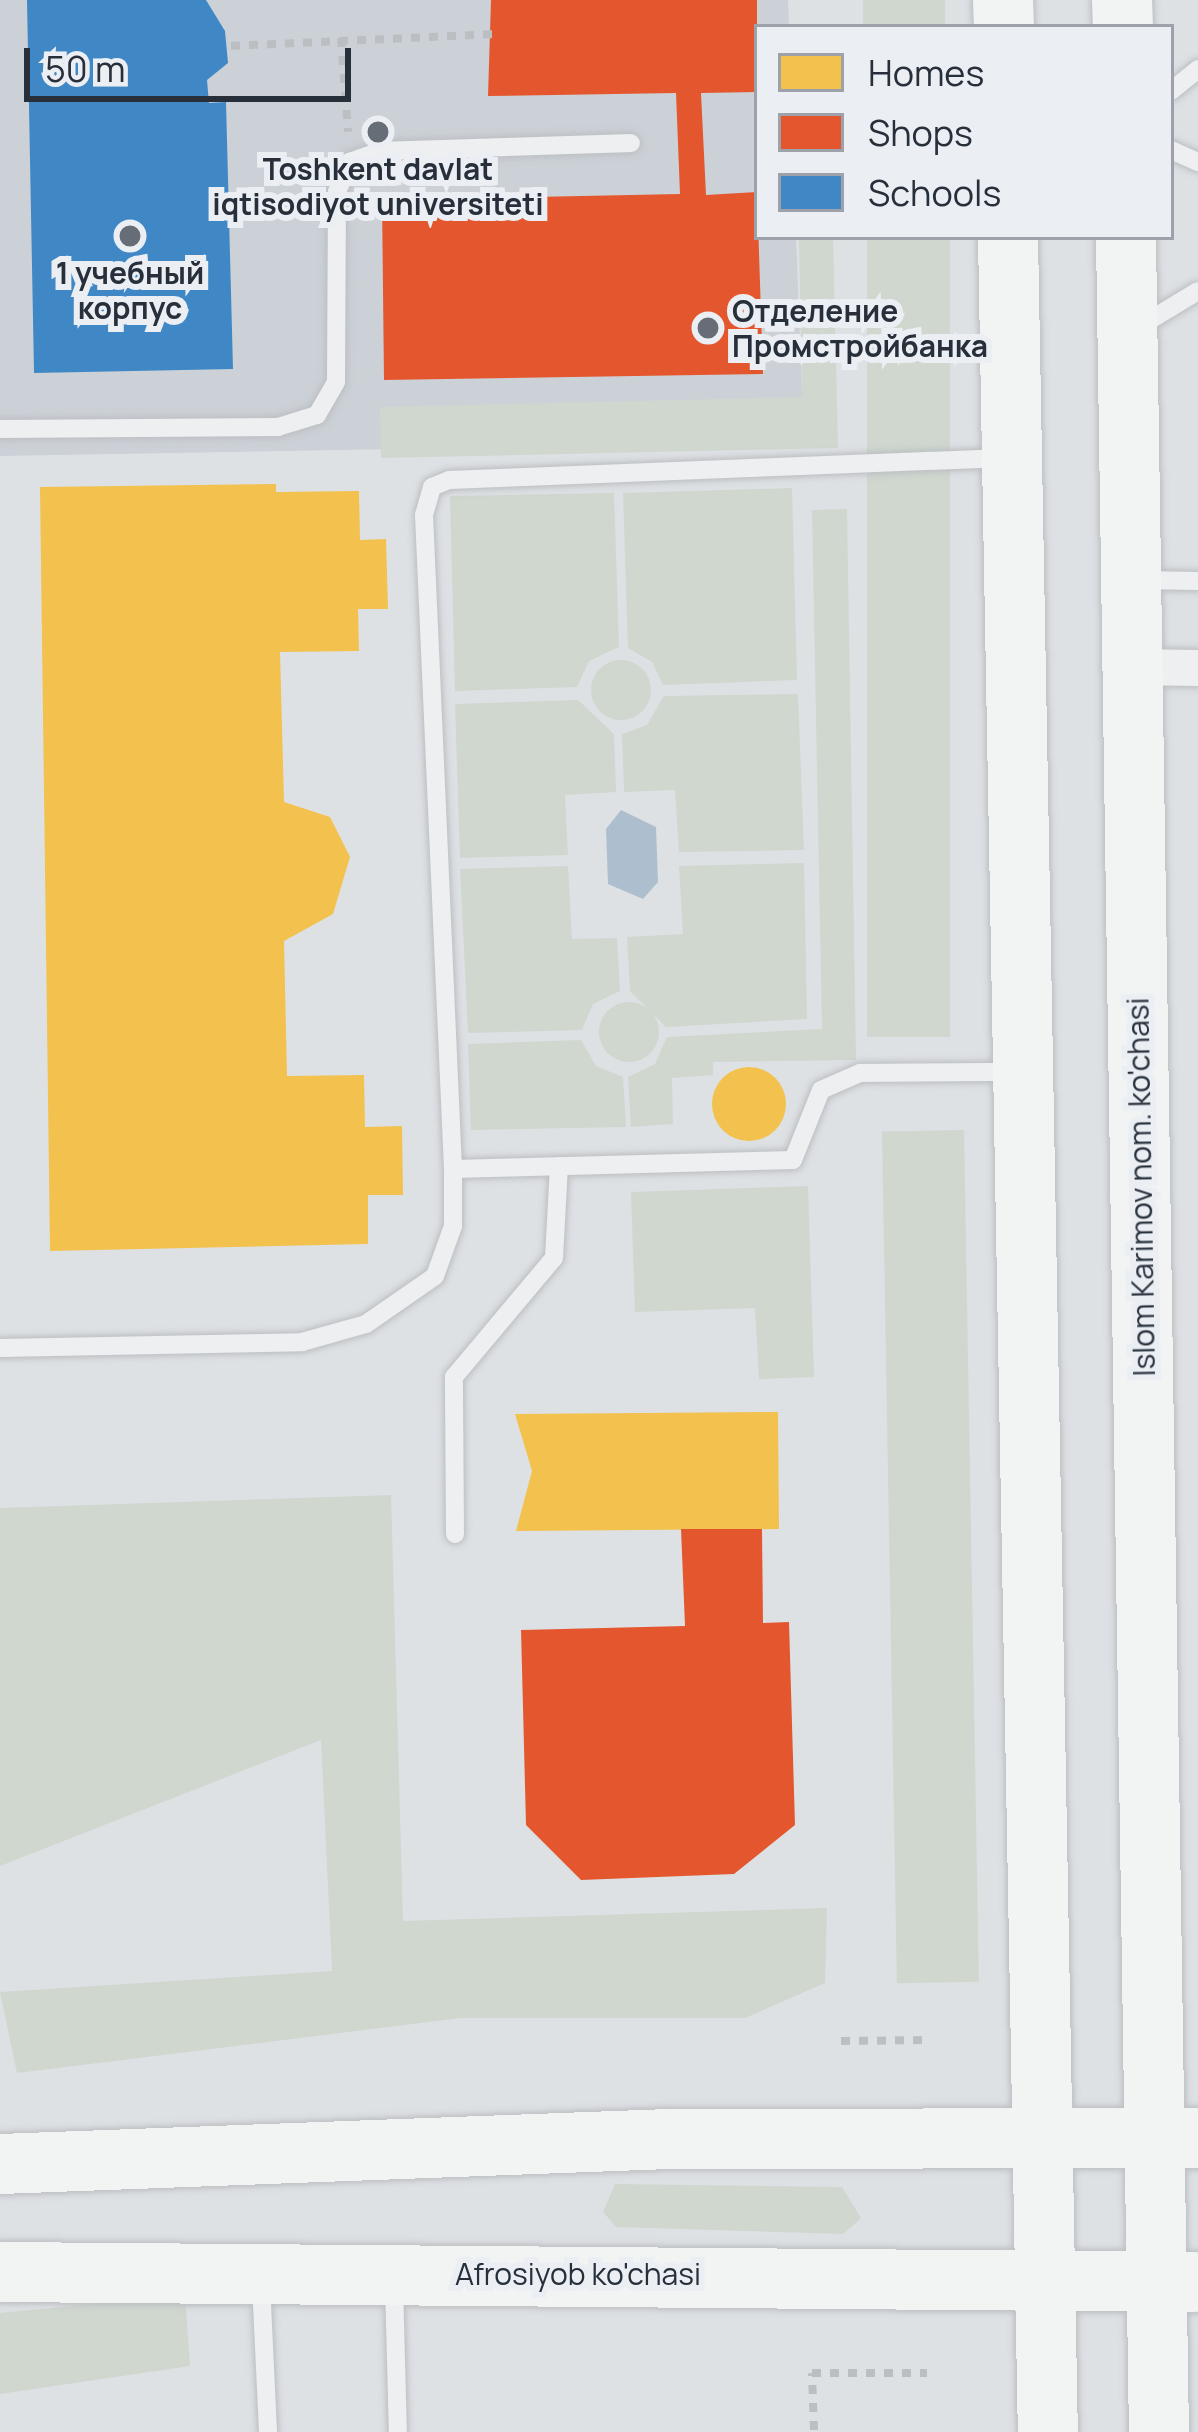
<!DOCTYPE html>
<html>
<head>
<meta charset="utf-8">
<style>
  body { margin:0 }
  #map { position:relative; width:1198px; height:2432px; overflow:hidden; background:#dee1e4; font-family:Manrope,sans-serif }
  div>[style] { position:absolute }
  .built>* { inset:0; background:#ccd1d7 }
  .green>* { inset:0; background:#cfd7cf; transform-origin:0 0 }
  .round { border-radius:50% }
  .water>* { inset:0; background:#adbfce }
  .homes>* { inset:0; background:#f2c14e }
  .shops>* { inset:0; background:#e4572e }
  .schools>* { inset:0; background:#3f88c5 }
  .path>* { height:8px; margin-top:-4px; transform-origin:0; background:repeating-linear-gradient(90deg,#bcbfc2 0 9px,transparent 0 18px) }
  .roads { filter:drop-shadow(0 0 3px #bcbfc2) drop-shadow(0 0 3px #bcbfc2) }
  .lane>* { height:18px; margin:-9px; padding:0 9px; transform-origin:9px; border-radius:9px; background:#eeeff0 }
  .street>* { height:36px; margin:-18px; padding:0 18px; transform-origin:18px; border-radius:18px; background:#eeeff0 }
  .primary>* { height:60px; margin:-30px; padding:0 30px; transform-origin:30px; border-radius:30px; background:#f2f4f4 }
  .dots>* { width:33px; height:33px; translate:-50% -50%; box-sizing:border-box; border:6px solid #ebeff4; border-radius:50% }
  span { translate:-50% -50%; white-space:nowrap; text-align:center; line-height:1.15; -webkit-text-stroke:12px #ebeff4; paint-order:stroke }
  .poi-label { font-size:30px; color:#272f3b; font-weight:700 }
  .left { translate:0 -50%; text-align:left }
  .street-label { font-size:30px; color:#272f3b }
  .legend { position:absolute; left:754px; top:24px; width:420px; height:216px; box-sizing:border-box; background:#ebeff4; border:3px solid #9da2aa; margin:0; padding:15px 21px; list-style:none; font-size:36px; color:#272f3b }
  .legend li { display:flex; align-items:center; gap:24px; height:60px }
  .legend b { width:60px; border:3px solid #9da2aa }
  .scale { position:absolute; left:24px; top:48px; width:327px; height:54px; box-sizing:border-box; border:6px solid #272f3b; border-top:0; padding-left:15px; font-size:36px; line-height:42px; white-space:nowrap; color:#272f3b; -webkit-text-stroke:9px #ebeff4; paint-order:stroke }
</style>
</head>
<body>
<div id="map">
  <div class="built">
    <div style="clip-path:polygon(0 0,788px 0,789px 27px,757px 27px,757px 237px,796px 237px,804px 442px,0 456px)"></div>
  </div>
  <div class="green">
    <div style="left:863px;top:0;width:82px;height:27px"></div>
    <div style="clip-path:polygon(799px 237px,833px 237px,838px 448px,381px 458px,380px 407px,802px 397px)"></div>
    <div style="left:867px;top:237px;width:83px;height:800px"></div>
    <div style="clip-path:polygon(792px 488px,797px 680px,663px 685px,652px 662px,628px 648px,623px 493px)"></div>
    <div style="clip-path:polygon(614px 493px,619px 647px,589px 661px,577px 687px,455px 691px,450px 496px)"></div>
    <div style="clip-path:polygon(847px 509px,856px 1060px,713px 1062px,713px 1075px,672px 1078px,673px 1124px,631px 1127px,628px 1077px,655px 1064px,667px 1037px,822px 1029px,812px 510px)"></div>
    <div class="round" style="left:591px;top:660px;width:60px;height:60px"></div>
    <div style="clip-path:polygon(798px 694px,804px 850px,679px 852px,675px 790px,624px 792px,622px 734px,647px 725px,664px 696px)"></div>
    <div style="clip-path:polygon(578px 700px,614px 734px,616px 792px,565px 795px,568px 855px,460px 858px,455px 704px)"></div>
    <div style="clip-path:polygon(804px 863px,807px 1019px,666px 1027px,630px 991px,627px 937px,683px 934px,679px 866px)"></div>
    <div style="clip-path:polygon(568px 866px,572px 939px,617px 938px,620px 991px,593px 1004px,582px 1030px,468px 1033px,460px 869px)"></div>
    <div class="round" style="left:599px;top:1002px;width:60px;height:60px"></div>
    <div style="clip-path:polygon(581px 1040px,596px 1066px,623px 1077px,626px 1127px,471px 1130px,468px 1044px)"></div>
    <div style="left:964px;top:1130px;width:852px;height:82px;rotate:89deg"></div>
    <div style="clip-path:polygon(808px 1186px,814px 1377px,759px 1379px,755px 1308px,635px 1312px,631px 1192px)"></div>
    <div style="clip-path:polygon(391px 1495px,403px 1921px,827px 1908px,825px 1983px,745px 2018px,461px 2018px,17px 2073px,0 1992px,332px 1971px,321px 1740px,0 1866px,0 1508px)"></div>
    <div style="clip-path:polygon(615px 2184px,842px 2187px,861px 2218px,843px 2234px,616px 2227px,603px 2212px)"></div>
    <div style="clip-path:polygon(185px 2295px,190px 2366px,0 2394px,0 2313px)"></div>
  </div>
  <div class="water">
    <div style="clip-path:polygon(621px 810px,656px 827px,658px 882px,643px 899px,608px 884px,606px 829px)"></div>
  </div>
  <div class="homes">
    <div style="clip-path:polygon(276px 484px,276px 492px,359px 491px,360px 540px,386px 539px,388px 609px,358px 609px,359px 651px,280px 652px,284px 802px,330px 817px,350px 857px,333px 914px,284px 941px,287px 1076px,364px 1075px,365px 1127px,402px 1126px,403px 1195px,368px 1195px,368px 1244px,50px 1251px,40px 487px)"></div>
    <div class="round" style="left:712px;top:1067px;width:74px;height:74px"></div>
    <div style="clip-path:polygon(778px 1412px,779px 1529px,516px 1531px,532px 1471px,515px 1414px)"></div>
  </div>
  <div class="shops">
    <div style="clip-path:polygon(491px 0,757px 0,757px 92px,701px 93px,706px 195px,757px 192px,763px 374px,384px 380px,382px 200px,680px 194px,676px 93px,488px 96px)"></div>
    <div style="clip-path:polygon(681px 1529px,762px 1529px,763px 1623px,789px 1622px,795px 1825px,734px 1874px,581px 1880px,526px 1825px,521px 1630px,685px 1626px)"></div>
  </div>
  <div class="schools">
    <div style="clip-path:polygon(27px 0,206px 0,225px 31px,228px 63px,207px 80px,209px 103px,226px 102px,233px 369px,34px 373px)"></div>
  </div>
  <div class="path">
    <div style="left:341px;top:38px;width:94px;rotate:85.7deg"></div>
    <div style="left:231px;top:46px;width:266px;rotate:-2.6deg"></div>
    <div style="left:841px;top:2041px;width:89px;rotate:-0.6deg"></div>
    <div style="left:814px;top:2430px;width:57px;rotate:-92deg"></div>
    <div style="left:812px;top:2373px;width:115px"></div>
  </div>
  <div class="roads">
    <div class="lane">
      <div style="left:1171px;top:91px;width:35px;rotate:-39deg"></div>
      <div style="left:1171px;top:150px;width:30px;rotate:24deg"></div>
      <div style="left:1137px;top:328px;width:71px;rotate:-31.2deg"></div>
      <div style="left:0;top:429px;width:278px;rotate:-0.4deg"></div>
      <div style="left:278px;top:427px;width:41px;rotate:-17.1deg"></div>
      <div style="left:317px;top:415px;width:38px;rotate:-60deg"></div>
      <div style="left:336px;top:382px;width:190px;rotate:-89.7deg"></div>
      <div style="left:337px;top:192px;width:33px;rotate:-67deg"></div>
      <div style="left:350px;top:162px;width:32px;rotate:-20deg"></div>
      <div style="left:380px;top:151px;width:251px;rotate:-1.8deg"></div>
      <div style="left:1004px;top:458px;width:555px;rotate:177.73deg"></div>
      <div style="left:449px;top:480px;width:18px;rotate:158deg"></div>
      <div style="left:432px;top:487px;width:29px;rotate:106deg"></div>
      <div style="left:424px;top:515px;width:655px;rotate:87.46deg"></div>
      <div style="left:453px;top:1169px;width:340px;rotate:-1.5deg"></div>
      <div style="left:793px;top:1160px;width:75px;rotate:-68.2deg"></div>
      <div style="left:821px;top:1090px;width:43px;rotate:-23.6deg"></div>
      <div style="left:860px;top:1073px;width:157px;rotate:-0.4deg"></div>
      <div style="left:1142px;top:580px;width:56px;rotate:1deg"></div>
      <div style="left:0;top:1348px;width:302px;rotate:-1.1deg"></div>
      <div style="left:302px;top:1342px;width:66px;rotate:-15.7deg"></div>
      <div style="left:366px;top:1324px;width:84px;rotate:-34.8deg"></div>
      <div style="left:435px;top:1276px;width:53px;rotate:-70.2deg"></div>
      <div style="left:453px;top:1226px;width:57px;rotate:-90deg"></div>
      <div style="left:455px;top:1534px;width:157px;rotate:-90.4deg"></div>
      <div style="left:454px;top:1377px;width:155px;rotate:-50deg"></div>
      <div style="left:554px;top:1258px;width:92px;rotate:-86.9deg"></div>
      <div style="left:261px;top:2283px;width:149px;rotate:87.3deg"></div>
      <div style="left:394px;top:2284px;width:148px;rotate:88.5deg"></div>
    </div>
    <div class="street">
      <div style="left:1133px;top:667px;width:65px;rotate:0.9deg"></div>
    </div>
    <div class="primary">
      <div style="left:1003px;top:0;width:27px;rotate:88deg"></div>
      <div style="left:1122px;top:0;width:27px;rotate:88deg"></div>
      <div style="left:1008px;top:237px;width:2195px;rotate:88.96deg"></div>
      <div style="left:1126px;top:237px;width:2195px;rotate:89.14deg"></div>
      <div style="left:0;top:2164px;width:669px;rotate:-2.14deg"></div>
      <div style="left:669px;top:2139px;width:529px;rotate:-0.11deg"></div>
      <div style="left:0;top:2272px;width:1194px;rotate:0.48deg"></div>
    </div>
  </div>
  <div class="dots">
    <div style="left:378px;top:132px;background:#676d76"></div>
    <div style="left:130px;top:236px;background:#676d76"></div>
    <div style="left:708px;top:328px;background:#676d76"></div>
  </div>
  <div class="poi-label">
    <span style="left:378px;top:186px">Toshkent davlat<br>iqtisodiyot universiteti</span>
    <span style="left:130px;top:290px">1 учебный<br>корпус</span>
    <span class="left" style="left:732px;top:328px">Отделение<br>Промстройбанка</span>
  </div>
  <div class="street-label">
    <span style="left:1141px;top:1187px;rotate:-91deg">Islom Karimov nom. ko'chasi</span>
    <span style="left:578px;top:2274px">Afrosiyob ko'chasi</span>
  </div>
  <ul class="legend">
  <li><b style="height:33px;background:#f2c14e"></b>Homes</li>
  <li><b style="height:33px;background:#e4572e"></b>Shops</li>
  <li><b style="height:33px;background:#3f88c5"></b>Schools</li>
  </ul>
  <div class="scale">50 m</div>
</div>
</body>
</html>
